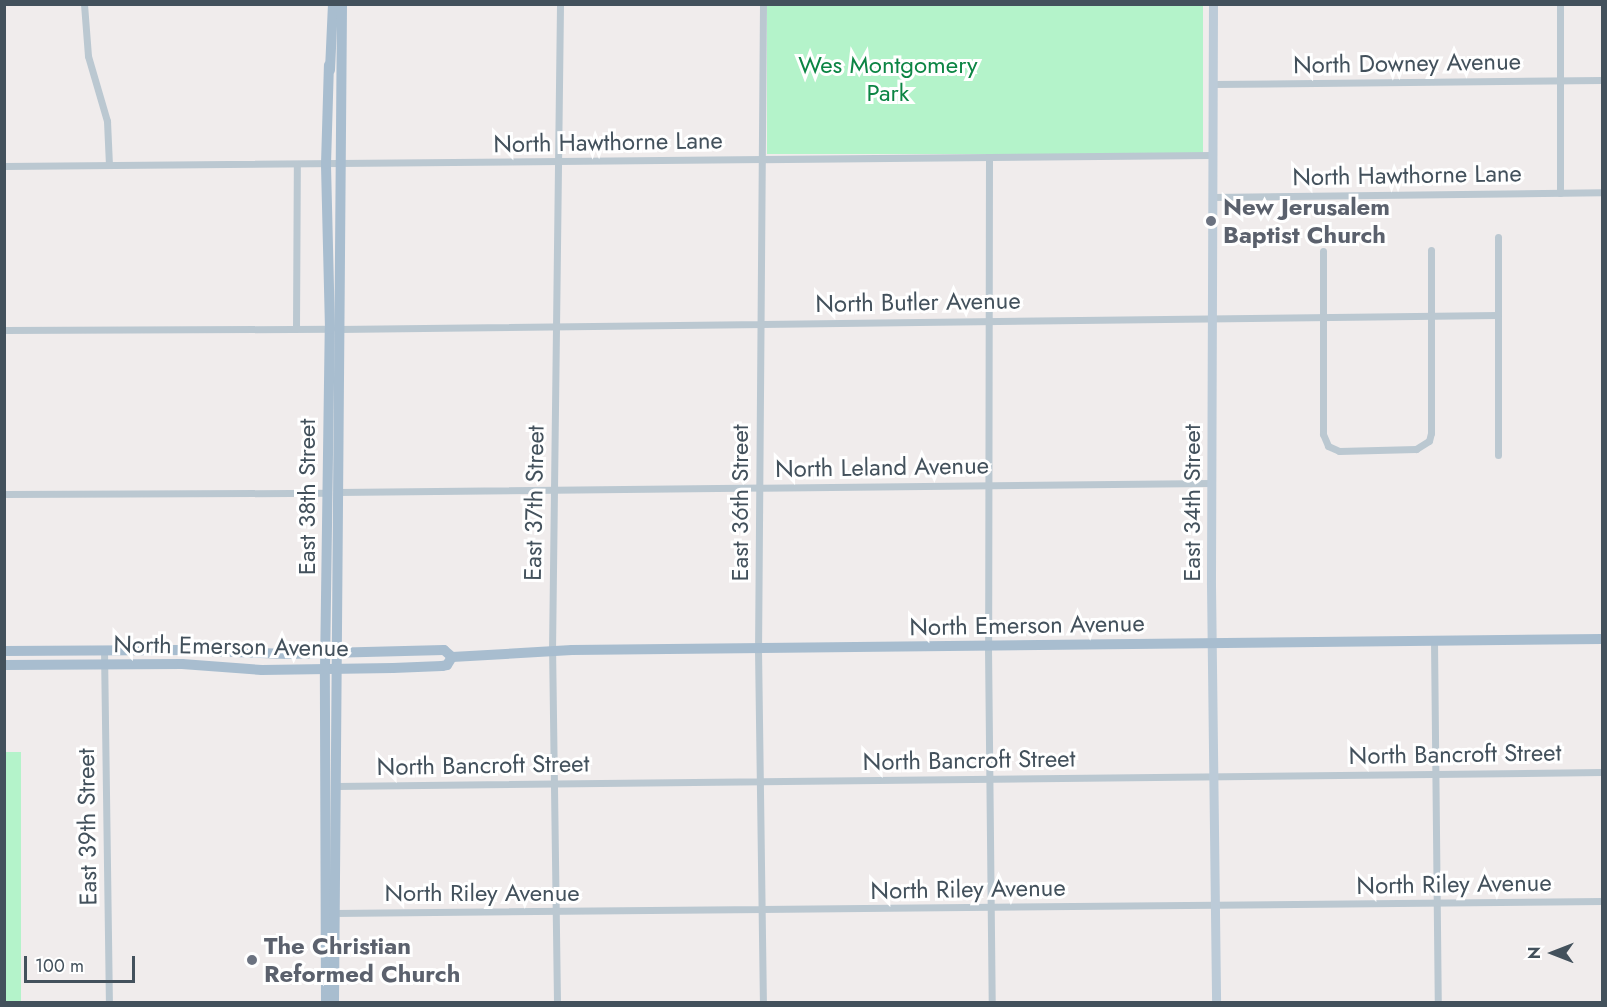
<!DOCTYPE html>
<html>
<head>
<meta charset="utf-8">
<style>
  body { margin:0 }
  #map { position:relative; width:1607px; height:1007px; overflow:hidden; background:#f0ecec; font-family:Jost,sans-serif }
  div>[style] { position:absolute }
  .green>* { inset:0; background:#b4f3ca; transform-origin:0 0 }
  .minor>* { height:7px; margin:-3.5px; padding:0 3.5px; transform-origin:3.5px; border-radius:3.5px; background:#bbc8d1 }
  .secondary>* { height:9px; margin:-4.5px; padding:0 4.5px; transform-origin:4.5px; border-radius:4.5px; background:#bccbd8 }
  .primary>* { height:10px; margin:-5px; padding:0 5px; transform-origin:5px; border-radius:5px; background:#a8bdcf }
  .dots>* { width:16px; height:16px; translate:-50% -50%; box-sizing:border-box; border:3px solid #fff; border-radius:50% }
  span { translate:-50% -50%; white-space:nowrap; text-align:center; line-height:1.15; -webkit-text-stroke:6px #fff; paint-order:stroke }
  .street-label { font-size:24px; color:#43515c }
  .park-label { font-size:24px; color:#0c8544 }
  .worship-label { font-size:24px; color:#5b616d; font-weight:700 }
  .left { translate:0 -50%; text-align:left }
  .frame { position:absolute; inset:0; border:6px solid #43515c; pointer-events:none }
  .north { position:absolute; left:1523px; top:923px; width:60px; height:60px; -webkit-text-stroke:4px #fff; paint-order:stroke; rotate:270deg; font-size:16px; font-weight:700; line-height:24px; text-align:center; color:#43515c }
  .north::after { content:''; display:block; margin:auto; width:21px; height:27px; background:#43515c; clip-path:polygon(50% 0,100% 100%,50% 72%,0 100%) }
  .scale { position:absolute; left:24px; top:956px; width:111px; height:27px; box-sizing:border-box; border:3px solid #43515c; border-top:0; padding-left:8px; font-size:18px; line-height:21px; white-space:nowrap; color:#43515c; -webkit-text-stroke:4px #fff; paint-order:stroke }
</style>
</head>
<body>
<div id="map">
  <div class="green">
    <div style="left:767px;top:5px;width:436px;height:149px"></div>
    <div style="left:5px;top:752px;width:16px;height:250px"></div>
  </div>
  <div class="minor">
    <div style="left:84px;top:4px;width:52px;rotate:85.6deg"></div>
    <div style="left:88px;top:56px;width:68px;rotate:73.7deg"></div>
    <div style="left:107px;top:121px;width:44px;rotate:87.4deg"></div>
    <div style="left:763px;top:4px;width:645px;rotate:90.44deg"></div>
    <div style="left:758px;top:649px;width:353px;rotate:89.2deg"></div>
    <div style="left:1560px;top:4px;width:189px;rotate:90deg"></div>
    <div style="left:1213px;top:84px;width:389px;rotate:-0.6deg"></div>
    <div style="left:989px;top:157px;width:490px;rotate:90.1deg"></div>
    <div style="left:988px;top:647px;width:355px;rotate:89.4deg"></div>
    <div style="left:4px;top:166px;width:1208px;rotate:-0.52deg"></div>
    <div style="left:1212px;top:197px;width:390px;rotate:-0.7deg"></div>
    <div style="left:1498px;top:237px;width:218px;rotate:90deg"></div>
    <div style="left:1323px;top:251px;width:183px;rotate:90deg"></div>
    <div style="left:1323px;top:434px;width:13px;rotate:67deg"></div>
    <div style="left:1328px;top:446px;width:12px;rotate:24deg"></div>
    <div style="left:1339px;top:451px;width:77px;rotate:-1.5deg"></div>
    <div style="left:1416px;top:449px;width:15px;rotate:-32deg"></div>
    <div style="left:1429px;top:441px;width:8px;rotate:-76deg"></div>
    <div style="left:1431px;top:433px;width:183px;rotate:-90deg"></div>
    <div style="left:296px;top:328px;width:164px;rotate:-89.7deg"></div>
    <div style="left:338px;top:329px;width:1160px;rotate:-0.69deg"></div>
    <div style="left:4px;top:330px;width:326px;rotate:-0.2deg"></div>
    <div style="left:337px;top:492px;width:874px;rotate:-0.59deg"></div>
    <div style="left:4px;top:494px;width:324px;rotate:-0.2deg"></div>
    <div style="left:1434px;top:641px;width:361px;rotate:89.4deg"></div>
    <div style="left:104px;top:650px;width:352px;rotate:89.2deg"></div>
    <div style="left:336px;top:786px;width:1266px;rotate:-0.63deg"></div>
    <div style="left:334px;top:913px;width:1268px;rotate:-0.54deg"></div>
    <div style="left:557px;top:1002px;width:351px;rotate:-90.8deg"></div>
    <div style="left:552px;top:651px;width:647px;rotate:-89.29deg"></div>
  </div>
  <div class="secondary">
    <div style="left:1213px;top:4px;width:581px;rotate:90.2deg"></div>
    <div style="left:1211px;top:585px;width:417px;rotate:89.3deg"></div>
  </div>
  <div class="primary">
    <div style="left:330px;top:70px;width:66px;rotate:-87.4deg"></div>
    <div style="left:4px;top:651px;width:176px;rotate:-0.3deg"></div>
    <div style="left:180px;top:650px;width:107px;rotate:2.1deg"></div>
    <div style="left:287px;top:654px;width:157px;rotate:-1.5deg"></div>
    <div style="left:444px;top:650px;width:11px;rotate:41deg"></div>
    <div style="left:452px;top:657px;width:120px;rotate:-3.3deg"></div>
    <div style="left:572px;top:650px;width:1030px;rotate:-0.61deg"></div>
    <div style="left:4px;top:665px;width:178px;rotate:-0.3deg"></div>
    <div style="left:182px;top:664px;width:80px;rotate:4.3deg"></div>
    <div style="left:262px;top:670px;width:131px;rotate:-0.9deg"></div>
    <div style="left:393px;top:668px;width:49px;rotate:-2.3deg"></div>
    <div style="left:442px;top:666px;width:5px;rotate:-11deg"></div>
    <div style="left:447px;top:665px;width:9px;rotate:-58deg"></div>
    <div style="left:326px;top:1002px;width:333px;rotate:-90.2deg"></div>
    <div style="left:325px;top:669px;width:340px;rotate:-89.2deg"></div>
    <div style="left:330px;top:329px;width:165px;rotate:-91.4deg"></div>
    <div style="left:326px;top:164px;width:99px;rotate:-88.3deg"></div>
    <div style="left:334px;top:1002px;width:998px;rotate:-89.54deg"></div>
  </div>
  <div class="dots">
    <div style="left:1211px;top:221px;background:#6b7280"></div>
    <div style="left:252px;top:960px;background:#6b7280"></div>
  </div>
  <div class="street-label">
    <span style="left:1407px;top:63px;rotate:-1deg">North Downey Avenue</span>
    <span style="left:608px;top:142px;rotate:-1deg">North Hawthorne Lane</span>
    <span style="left:1407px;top:175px;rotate:-1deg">North Hawthorne Lane</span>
    <span style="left:918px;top:302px;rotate:-1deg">North Butler Avenue</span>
    <span style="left:882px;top:467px;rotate:-1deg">North Leland Avenue</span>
    <span style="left:307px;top:497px;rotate:-90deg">East 38th Street</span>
    <span style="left:534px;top:503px;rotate:-89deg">East 37th Street</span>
    <span style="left:740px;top:503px;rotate:-90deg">East 36th Street</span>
    <span style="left:1192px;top:503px;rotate:-90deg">East 34th Street</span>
    <span style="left:1027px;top:625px;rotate:-1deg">North Emerson Avenue</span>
    <span style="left:231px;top:646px;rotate:1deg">North Emerson Avenue</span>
    <span style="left:1455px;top:754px;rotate:-1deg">North Bancroft Street</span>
    <span style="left:969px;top:760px;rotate:-1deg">North Bancroft Street</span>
    <span style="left:483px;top:765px;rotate:-1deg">North Bancroft Street</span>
    <span style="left:87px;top:827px;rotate:-91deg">East 39th Street</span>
    <span style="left:1454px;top:884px;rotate:-1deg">North Riley Avenue</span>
    <span style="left:968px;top:889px;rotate:-1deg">North Riley Avenue</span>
    <span style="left:482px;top:893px">North Riley Avenue</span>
  </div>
  <div class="park-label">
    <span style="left:888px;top:79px">Wes Montgomery<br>Park</span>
  </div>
  <div class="worship-label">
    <span class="left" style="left:1223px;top:221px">New Jerusalem<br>Baptist Church</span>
    <span class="left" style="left:264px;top:960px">The Christian<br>Reformed Church</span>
  </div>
  <div class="frame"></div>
  <div class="north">N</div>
  <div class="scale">100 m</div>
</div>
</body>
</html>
